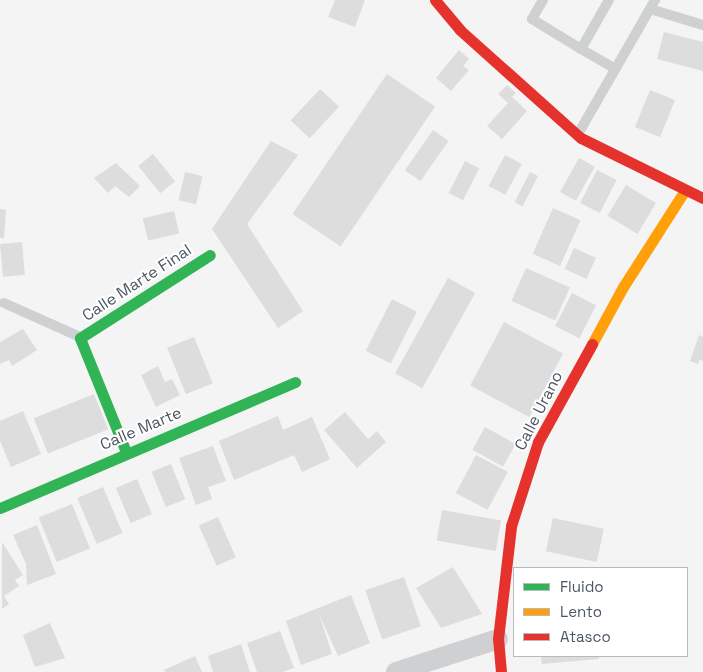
<!DOCTYPE html>
<html>
<head>
<meta charset="utf-8">
<style>
  body { margin:0 }
  #map { position:relative; width:703px; height:672px; overflow:hidden; background:#f4f4f4; font-family:"Space Grotesk",sans-serif }
  div>[style] { position:absolute }
  .building>* { inset:0; background:#ddddde; transform-origin:0 0 }
  .lane>* { height:10px; margin:-5px; padding:0 5px; transform-origin:5px; border-radius:5px; background:#ced0d2 }
  .street>* { height:20px; margin:-10px; padding:0 10px; transform-origin:10px; border-radius:10px; background:#ced0d2 }
  .fast>* { height:11px; margin:-5.5px; padding:0 5.5px; transform-origin:5.5px; border-radius:5.5px; background:#30b455 }
  .slow>* { height:11px; margin:-5.5px; padding:0 5.5px; transform-origin:5.5px; border-radius:5.5px; background:#ff9f0a }
  .jam>* { height:11px; margin:-5.5px; padding:0 5.5px; transform-origin:5.5px; border-radius:5.5px; background:#e5322d }
  span { translate:-50% -50%; white-space:nowrap; text-align:center; line-height:1.15; -webkit-text-stroke:4px #fff; paint-order:stroke }
  .street-label { font-size:16px; color:#4a5661 }
  .legend { position:absolute; left:513px; top:567px; width:175px; height:90px; box-sizing:border-box; background:#fff; border:1px solid #b7bbc0; margin:0; padding:6px 9px; list-style:none; font-size:15px; color:#4a5661 }
  .legend li { display:flex; align-items:center; gap:10px; height:25px }
  .legend b { width:25px; border:1px solid #b7bbc0 }
</style>
</head>
<body>
<div id="map">
  <div class="building">
    <div style="clip-path:polygon(335px 0,365px 0,355px 27px,328px 17px)"></div>
    <div style="clip-path:polygon(664px 32px,703px 42px,703px 71px,657px 59px)"></div>
    <div style="clip-path:polygon(459px 50px,469px 59px,463px 66px,469px 70px,451px 91px,436px 78px)"></div>
    <div style="left:387px;top:74px;width:58px;height:169px;rotate:34deg"></div>
    <div style="clip-path:polygon(507px 85px,516px 93px,512px 97px,527px 111px,502px 139px,487px 126px,508px 103px,498px 94px)"></div>
    <div style="left:320px;top:89px;width:26px;height:43px;rotate:43deg"></div>
    <div style="left:650px;top:90px;width:27px;height:40px;rotate:22deg"></div>
    <div style="left:433px;top:130px;width:19px;height:49px;rotate:35deg"></div>
    <div style="clip-path:polygon(271px 141px,298px 155px,247px 224px,303px 311px,278px 328px,212px 229px)"></div>
    <div style="left:153px;top:154px;width:35px;height:19px;rotate:51deg"></div>
    <div style="left:505px;top:155px;width:19px;height:35px;rotate:28deg"></div>
    <div style="left:579px;top:158px;width:18px;height:39px;rotate:29deg"></div>
    <div style="left:465px;top:161px;width:16px;height:36px;rotate:27deg"></div>
    <div style="clip-path:polygon(116px 163px,140px 186px,129px 197px,115px 186px,108px 193px,94px 178px)"></div>
    <div style="left:597px;top:170px;width:22px;height:37px;rotate:27deg"></div>
    <div style="left:185px;top:172px;width:18px;height:29px;rotate:13deg"></div>
    <div style="left:530px;top:172px;width:9px;height:34px;rotate:27deg"></div>
    <div style="left:626px;top:185px;width:35px;height:36px;rotate:31deg"></div>
    <div style="left:553px;top:208px;width:30px;height:50px;rotate:24deg"></div>
    <div style="clip-path:polygon(0 209px,6px 210px,4px 238px,0 238px)"></div>
    <div style="left:174px;top:211px;width:23px;height:32px;rotate:77deg"></div>
    <div style="left:22px;top:242px;width:33px;height:22px;rotate:85deg"></div>
    <div style="left:574px;top:248px;width:24px;height:23px;rotate:24deg"></div>
    <div style="left:526px;top:268px;width:48px;height:36px;rotate:24deg"></div>
    <div style="left:448px;top:278px;width:31px;height:109px;rotate:29deg"></div>
    <div style="left:572px;top:293px;width:27px;height:37px;rotate:27deg"></div>
    <div style="left:392px;top:299px;width:28px;height:58px;rotate:27deg"></div>
    <div style="left:504px;top:322px;width:67px;height:72px;rotate:28deg"></div>
    <div style="clip-path:polygon(23px 329px,37px 350px,12px 366px,9px 360px,0 364px,0 342px)"></div>
    <div style="clip-path:polygon(699px 335px,703px 337px,703px 361px,699px 360px,698px 364px,690px 361px)"></div>
    <div style="left:194px;top:337px;width:50px;height:29px;rotate:68deg"></div>
    <div style="clip-path:polygon(158px 366px,165px 382px,172px 379px,180px 395px,156px 407px,141px 375px)"></div>
    <div style="left:94px;top:394px;width:38px;height:65px;rotate:68deg"></div>
    <div style="clip-path:polygon(23px 411px,41px 454px,11px 467px,0 441px,0 421px)"></div>
    <div style="clip-path:polygon(345px 412px,368px 439px,377px 431px,386px 442px,357px 468px,324px 430px)"></div>
    <div style="clip-path:polygon(278px 416px,283px 430px,312px 417px,330px 459px,302px 472px,294px 455px,234px 480px,219px 441px)"></div>
    <div style="left:485px;top:427px;width:35px;height:26px;rotate:29deg"></div>
    <div style="clip-path:polygon(213px 446px,226px 481px,208px 487px,212px 499px,196px 505px,179px 458px)"></div>
    <div style="left:476px;top:455px;width:36px;height:43px;rotate:28deg"></div>
    <div style="left:171px;top:464px;width:38px;height:21px;rotate:68deg"></div>
    <div style="left:137px;top:479px;width:38px;height:23px;rotate:67deg"></div>
    <div style="left:103px;top:487px;width:50px;height:28px;rotate:67deg"></div>
    <div style="left:72px;top:504px;width:48px;height:36px;rotate:68deg"></div>
    <div style="left:442px;top:510px;width:60px;height:31px;rotate:10deg"></div>
    <div style="left:218px;top:517px;width:44px;height:21px;rotate:66deg"></div>
    <div style="left:553px;top:518px;width:52px;height:34px;rotate:12deg"></div>
    <div style="clip-path:polygon(37px 525px,56px 574px,27px 585px,26px 564px,13px 535px)"></div>
    <div style="clip-path:polygon(2px 542px,23px 575px,15px 580px,19px 586px,4px 596px,9px 604px,2px 609px)"></div>
    <div style="clip-path:polygon(453px 567px,482px 614px,441px 628px,416px 588px)"></div>
    <div style="left:404px;top:577px;width:52px;height:41px;rotate:71deg"></div>
    <div style="clip-path:polygon(351px 595px,370px 643px,338px 656px,319px 614px,332px 654px,301px 665px,286px 621px)"></div>
    <div style="clip-path:polygon(50px 623px,65px 658px,35px 667px,23px 635px)"></div>
    <div style="clip-path:polygon(280px 631px,294px 668px,283px 672px,257px 672px,247px 643px)"></div>
    <div style="clip-path:polygon(241px 644px,250px 672px,213px 672px,208px 656px)"></div>
    <div style="clip-path:polygon(195px 656px,202px 672px,165px 672px,164px 670px)"></div>
    <div style="clip-path:polygon(541px 656px,599px 656px,599px 659px,542px 664px)"></div>
  </div>
  <div class="lane">
    <div style="left:543px;top:0;width:22px;rotate:120deg"></div>
    <div style="left:532px;top:19px;width:57px;rotate:31.5deg"></div>
    <div style="left:581px;top:49px;width:56px;rotate:-60.3deg"></div>
    <div style="left:650px;top:9px;width:55px;rotate:16.8deg"></div>
    <div style="left:581px;top:49px;width:39px;rotate:30deg"></div>
    <div style="left:578px;top:134px;width:155px;rotate:-60.1deg"></div>
    <div style="left:4px;top:303px;width:83px;rotate:24.1deg"></div>
  </div>
  <div class="street">
    <div style="left:396px;top:672px;width:107px;rotate:-17.9deg"></div>
  </div>
  <div class="fast">
    <div style="left:126px;top:452px;width:123px;rotate:-112deg"></div>
    <div style="left:80px;top:338px;width:154px;rotate:-32.6deg"></div>
    <div style="left:0;top:508px;width:321px;rotate:-23.1deg"></div>
  </div>
  <div class="slow">
    <div style="left:592px;top:344px;width:65px;rotate:-61.5deg"></div>
    <div style="left:623px;top:287px;width:115px;rotate:-57.4deg"></div>
  </div>
  <div class="jam">
    <div style="left:435px;top:0;width:39px;rotate:50deg"></div>
    <div style="left:460px;top:30px;width:162px;rotate:41.8deg"></div>
    <div style="left:581px;top:138px;width:136px;rotate:26.2deg"></div>
    <div style="left:501px;top:672px;width:33px;rotate:-95deg"></div>
    <div style="left:498px;top:639px;width:114px;rotate:-83.4deg"></div>
    <div style="left:511px;top:526px;width:88px;rotate:-72.2deg"></div>
    <div style="left:538px;top:442px;width:112px;rotate:-61.1deg"></div>
  </div>
  <div class="street-label">
    <span style="left:137px;top:283px;rotate:-33deg">Calle Marte Final</span>
    <span style="left:539px;top:411px;rotate:-63deg">Calle Urano</span>
    <span style="left:141px;top:429px;rotate:-23deg">Calle Marte</span>
  </div>
  <ul class="legend">
  <li><b style="height:6px;background:#30b455"></b>Fluido</li>
  <li><b style="height:6px;background:#ff9f0a"></b>Lento</li>
  <li><b style="height:6px;background:#e5322d"></b>Atasco</li>
  </ul>
</div>
</body>
</html>
